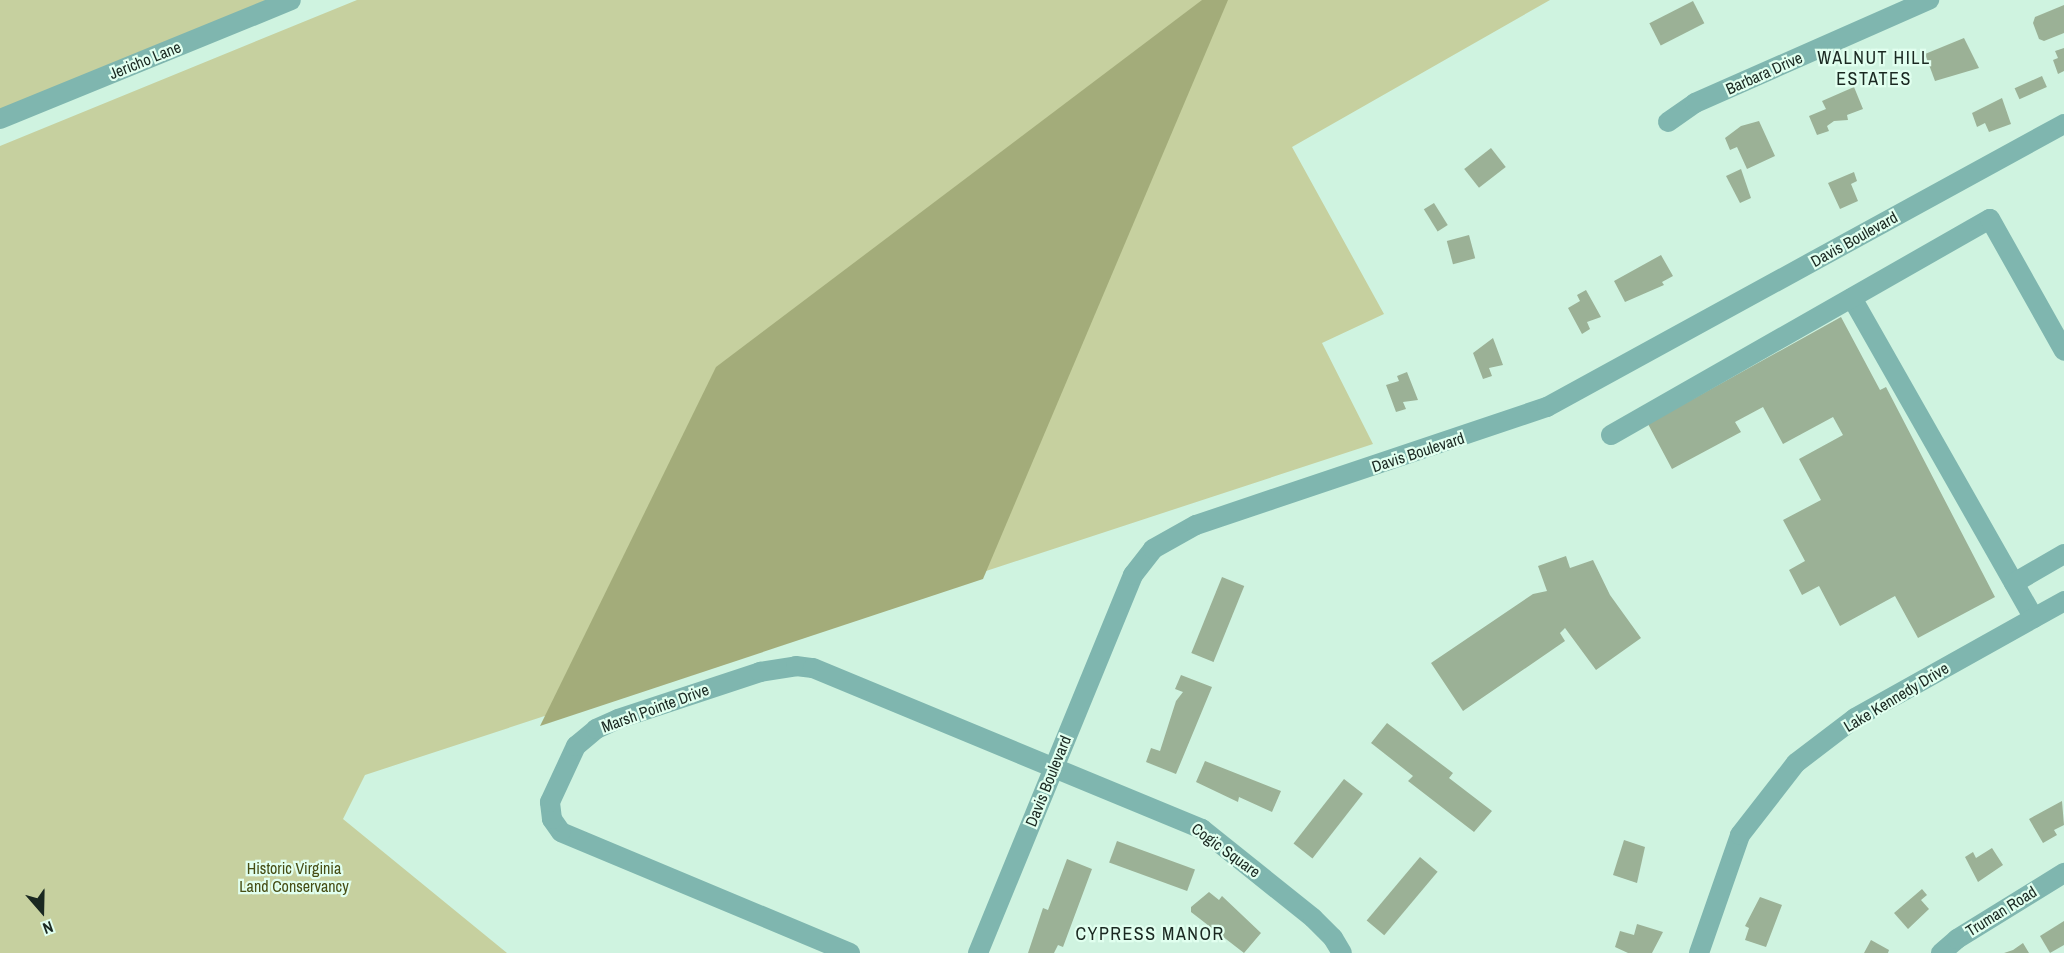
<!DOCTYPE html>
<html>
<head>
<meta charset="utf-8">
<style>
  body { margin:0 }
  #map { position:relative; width:2064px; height:953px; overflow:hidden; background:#cff3e0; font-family:"Archivo Narrow",sans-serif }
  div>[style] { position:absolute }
  .green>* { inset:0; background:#c6d09f }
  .forest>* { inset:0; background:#a3ac7a }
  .building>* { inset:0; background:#9bb196; transform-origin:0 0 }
  .minor>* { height:20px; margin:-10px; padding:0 10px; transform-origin:10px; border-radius:10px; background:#7fb6af }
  span { translate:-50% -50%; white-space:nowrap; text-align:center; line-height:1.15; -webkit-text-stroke:4.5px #e1ffef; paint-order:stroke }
  .street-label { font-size:16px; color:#1a2821 }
  .park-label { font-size:16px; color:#464d14 }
  .neighbourhood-label { font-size:18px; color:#1a2821; letter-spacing:1.5px }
  .north { position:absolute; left:12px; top:881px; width:60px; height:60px; -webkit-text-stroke:4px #e1ffef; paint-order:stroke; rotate:160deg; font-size:16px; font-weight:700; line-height:24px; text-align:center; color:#1a2821 }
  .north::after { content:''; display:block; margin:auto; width:21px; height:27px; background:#1a2821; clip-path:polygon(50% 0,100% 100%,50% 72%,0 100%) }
</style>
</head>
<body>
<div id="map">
  <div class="green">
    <div style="clip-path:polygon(0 0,282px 0,0 117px)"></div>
    <div style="clip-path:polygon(357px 0,1550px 0,1292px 147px,1384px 314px,1322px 343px,1373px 444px,365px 775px,343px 819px,507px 953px,0 953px,0 146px)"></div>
  </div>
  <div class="forest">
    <div style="clip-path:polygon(1202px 0,1228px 0,983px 579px,540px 726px,716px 367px)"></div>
  </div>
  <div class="building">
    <div style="left:1693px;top:1px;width:25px;height:49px;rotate:63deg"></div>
    <div style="clip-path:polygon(2064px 5px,2064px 33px,2044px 41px,2039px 39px,2033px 23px,2035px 17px)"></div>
    <div style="clip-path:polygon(1964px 38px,1979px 68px,1935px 81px,1925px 54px)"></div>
    <div style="clip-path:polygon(2064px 48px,2064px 71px,2058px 74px,2053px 60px,2058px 58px,2055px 51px)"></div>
    <div style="left:2042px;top:76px;width:12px;height:30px;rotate:66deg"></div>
    <div style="clip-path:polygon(1854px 87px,1863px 109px,1847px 115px,1848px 120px,1834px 121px,1827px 126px,1829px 131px,1817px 135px,1809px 116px,1826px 109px,1822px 101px)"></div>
    <div style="clip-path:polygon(2002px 98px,2011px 124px,1989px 132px,1985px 123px,1977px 127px,1972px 113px)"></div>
    <div style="clip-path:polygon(1759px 121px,1775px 156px,1747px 169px,1737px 147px,1730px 150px,1725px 138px,1741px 126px)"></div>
    <div style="left:1491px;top:148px;width:24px;height:34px;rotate:52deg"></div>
    <div style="clip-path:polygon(1741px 169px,1751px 198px,1740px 203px,1726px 176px)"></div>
    <div style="clip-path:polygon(1854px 172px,1857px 181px,1851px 184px,1858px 201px,1840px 209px,1828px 183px)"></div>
    <div style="left:1434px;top:203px;width:26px;height:12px;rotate:58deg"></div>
    <div style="left:1469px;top:235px;width:24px;height:23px;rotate:75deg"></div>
    <div style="clip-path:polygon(1661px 255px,1673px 276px,1662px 282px,1664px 285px,1625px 302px,1614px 281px)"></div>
    <div style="clip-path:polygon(1586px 290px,1601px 317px,1587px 322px,1590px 329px,1582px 334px,1568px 308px,1580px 301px,1577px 295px)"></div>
    <div style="clip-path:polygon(1841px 317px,1880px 390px,1886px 387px,1995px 597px,1918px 638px,1895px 596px,1840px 626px,1819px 586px,1802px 595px,1789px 570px,1805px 561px,1783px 520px,1821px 500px,1799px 459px,1843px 435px,1833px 417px,1783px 444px,1763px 407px,1735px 422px,1741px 432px,1672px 469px,1648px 424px)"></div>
    <div style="clip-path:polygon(1493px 338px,1503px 365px,1489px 368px,1492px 376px,1483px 379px,1473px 353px)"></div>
    <div style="clip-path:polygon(1407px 372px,1418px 400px,1403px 402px,1406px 409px,1396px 412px,1386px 385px,1399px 381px,1397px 376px)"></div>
    <div style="clip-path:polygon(1566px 556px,1570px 568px,1593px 560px,1610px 595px,1641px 638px,1596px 670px,1565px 628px,1560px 633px,1565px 641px,1463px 711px,1431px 663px,1533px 594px,1547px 591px,1538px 566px)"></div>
    <div style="left:1222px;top:577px;width:24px;height:82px;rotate:22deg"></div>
    <div style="clip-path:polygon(1181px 675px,1212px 687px,1176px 774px,1146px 762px,1151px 748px,1160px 751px,1176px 701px,1183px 692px,1175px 689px)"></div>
    <div style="clip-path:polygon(1387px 723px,1453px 773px,1449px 778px,1492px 811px,1474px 832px,1408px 781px,1413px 776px,1371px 743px)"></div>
    <div style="clip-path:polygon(1205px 761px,1281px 791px,1272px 812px,1239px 797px,1238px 802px,1196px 782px)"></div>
    <div style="left:1344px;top:779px;width:24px;height:82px;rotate:38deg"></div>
    <div style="clip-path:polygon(2062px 801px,2064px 825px,2054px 830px,2057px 835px,2043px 843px,2029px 819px)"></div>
    <div style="clip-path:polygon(1624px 840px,1645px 847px,1637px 883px,1613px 875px)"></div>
    <div style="left:1117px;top:841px;width:83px;height:23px;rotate:20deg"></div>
    <div style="clip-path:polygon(1992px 848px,2003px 865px,1978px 882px,1965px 857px,1973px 852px,1976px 858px)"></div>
    <div style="left:1420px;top:857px;width:23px;height:83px;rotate:40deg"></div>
    <div style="clip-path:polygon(1067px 859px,1092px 869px,1063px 947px,1058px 945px,1054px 953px,1028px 953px,1043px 908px,1048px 910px)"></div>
    <div style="clip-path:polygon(1922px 889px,1927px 895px,1921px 900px,1929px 909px,1908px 929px,1894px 913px)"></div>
    <div style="clip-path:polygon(1209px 892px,1219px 900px,1222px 896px,1261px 933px,1244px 953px,1191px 912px,1191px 907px)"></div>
    <div style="clip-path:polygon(1760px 897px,1782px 905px,1766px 947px,1745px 940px,1749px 928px,1745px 926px)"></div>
    <div style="clip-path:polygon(2064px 921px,2064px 945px,2050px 953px,2040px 936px)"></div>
    <div style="clip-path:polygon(1637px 924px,1663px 932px,1652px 953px,1628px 953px,1615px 947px,1620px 931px,1634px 935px)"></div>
    <div style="clip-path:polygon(1871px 940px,1889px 950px,1888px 953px,1864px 953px)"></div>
    <div style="clip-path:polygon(2023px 943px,2029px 953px,2004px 953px,2013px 950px)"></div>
  </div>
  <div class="minor">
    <div style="left:0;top:119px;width:314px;rotate:-22.2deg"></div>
    <div style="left:1668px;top:122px;width:33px;rotate:-35deg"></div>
    <div style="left:1695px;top:103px;width:256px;rotate:-23.8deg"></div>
    <div style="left:1852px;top:298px;width:368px;rotate:60.4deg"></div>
    <div style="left:1611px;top:435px;width:436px;rotate:-29.7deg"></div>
    <div style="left:1990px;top:219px;width:151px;rotate:60.7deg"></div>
    <div style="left:2014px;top:583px;width:58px;rotate:-30.1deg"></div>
    <div style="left:850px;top:953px;width:313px;rotate:-157.3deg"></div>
    <div style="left:561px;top:832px;width:16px;rotate:-125deg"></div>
    <div style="left:552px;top:819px;width:17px;rotate:-97deg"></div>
    <div style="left:550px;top:802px;width:62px;rotate:-65.1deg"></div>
    <div style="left:576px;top:746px;width:26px;rotate:-40deg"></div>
    <div style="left:596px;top:729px;width:24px;rotate:-24deg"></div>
    <div style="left:618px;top:719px;width:150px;rotate:-18.3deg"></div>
    <div style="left:760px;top:672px;width:36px;rotate:-9deg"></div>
    <div style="left:796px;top:666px;width:17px;rotate:7deg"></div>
    <div style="left:813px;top:668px;width:421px;rotate:22.5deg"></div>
    <div style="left:1202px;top:829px;width:142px;rotate:38.7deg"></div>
    <div style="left:1313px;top:918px;width:28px;rotate:45deg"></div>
    <div style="left:1333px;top:938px;width:17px;rotate:59deg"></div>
    <div style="left:978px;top:953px;width:409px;rotate:-67.7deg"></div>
    <div style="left:1133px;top:575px;width:33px;rotate:-52deg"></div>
    <div style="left:1153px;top:549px;width:49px;rotate:-29.2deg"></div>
    <div style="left:1196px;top:525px;width:370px;rotate:-18.6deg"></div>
    <div style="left:1547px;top:407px;width:589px;rotate:-28.7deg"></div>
    <div style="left:1699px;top:953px;width:125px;rotate:-70.8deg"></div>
    <div style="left:1740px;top:835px;width:91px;rotate:-52.1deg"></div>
    <div style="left:1796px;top:763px;width:74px;rotate:-37.3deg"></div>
    <div style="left:1855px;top:718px;width:240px;rotate:-29.2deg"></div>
    <div style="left:1941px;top:953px;width:21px;rotate:-41deg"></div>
    <div style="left:1957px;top:939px;width:126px;rotate:-31.7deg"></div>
  </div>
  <div class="street-label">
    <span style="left:145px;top:60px;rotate:-22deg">Jericho Lane</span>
    <span style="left:1764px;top:73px;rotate:-24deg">Barbara Drive</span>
    <span style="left:1854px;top:239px;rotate:-29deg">Davis Boulevard</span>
    <span style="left:1418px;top:452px;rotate:-18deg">Davis Boulevard</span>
    <span style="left:1896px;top:697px;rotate:-31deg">Lake Kennedy Drive</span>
    <span style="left:655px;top:708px;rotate:-20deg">Marsh Pointe Drive</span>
    <span style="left:1048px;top:781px;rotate:-68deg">Davis Boulevard</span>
    <span style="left:1226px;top:850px;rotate:36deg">Cogic Square</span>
    <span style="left:2001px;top:911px;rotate:-32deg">Truman Road</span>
  </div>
  <div class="park-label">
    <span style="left:294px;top:877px">Historic Virginia<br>Land Conservancy</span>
  </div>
  <div class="neighbourhood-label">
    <span style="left:1874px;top:69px">WALNUT HILL<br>ESTATES</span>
    <span style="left:1150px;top:934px">CYPRESS MANOR</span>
  </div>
  <div class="north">N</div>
</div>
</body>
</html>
